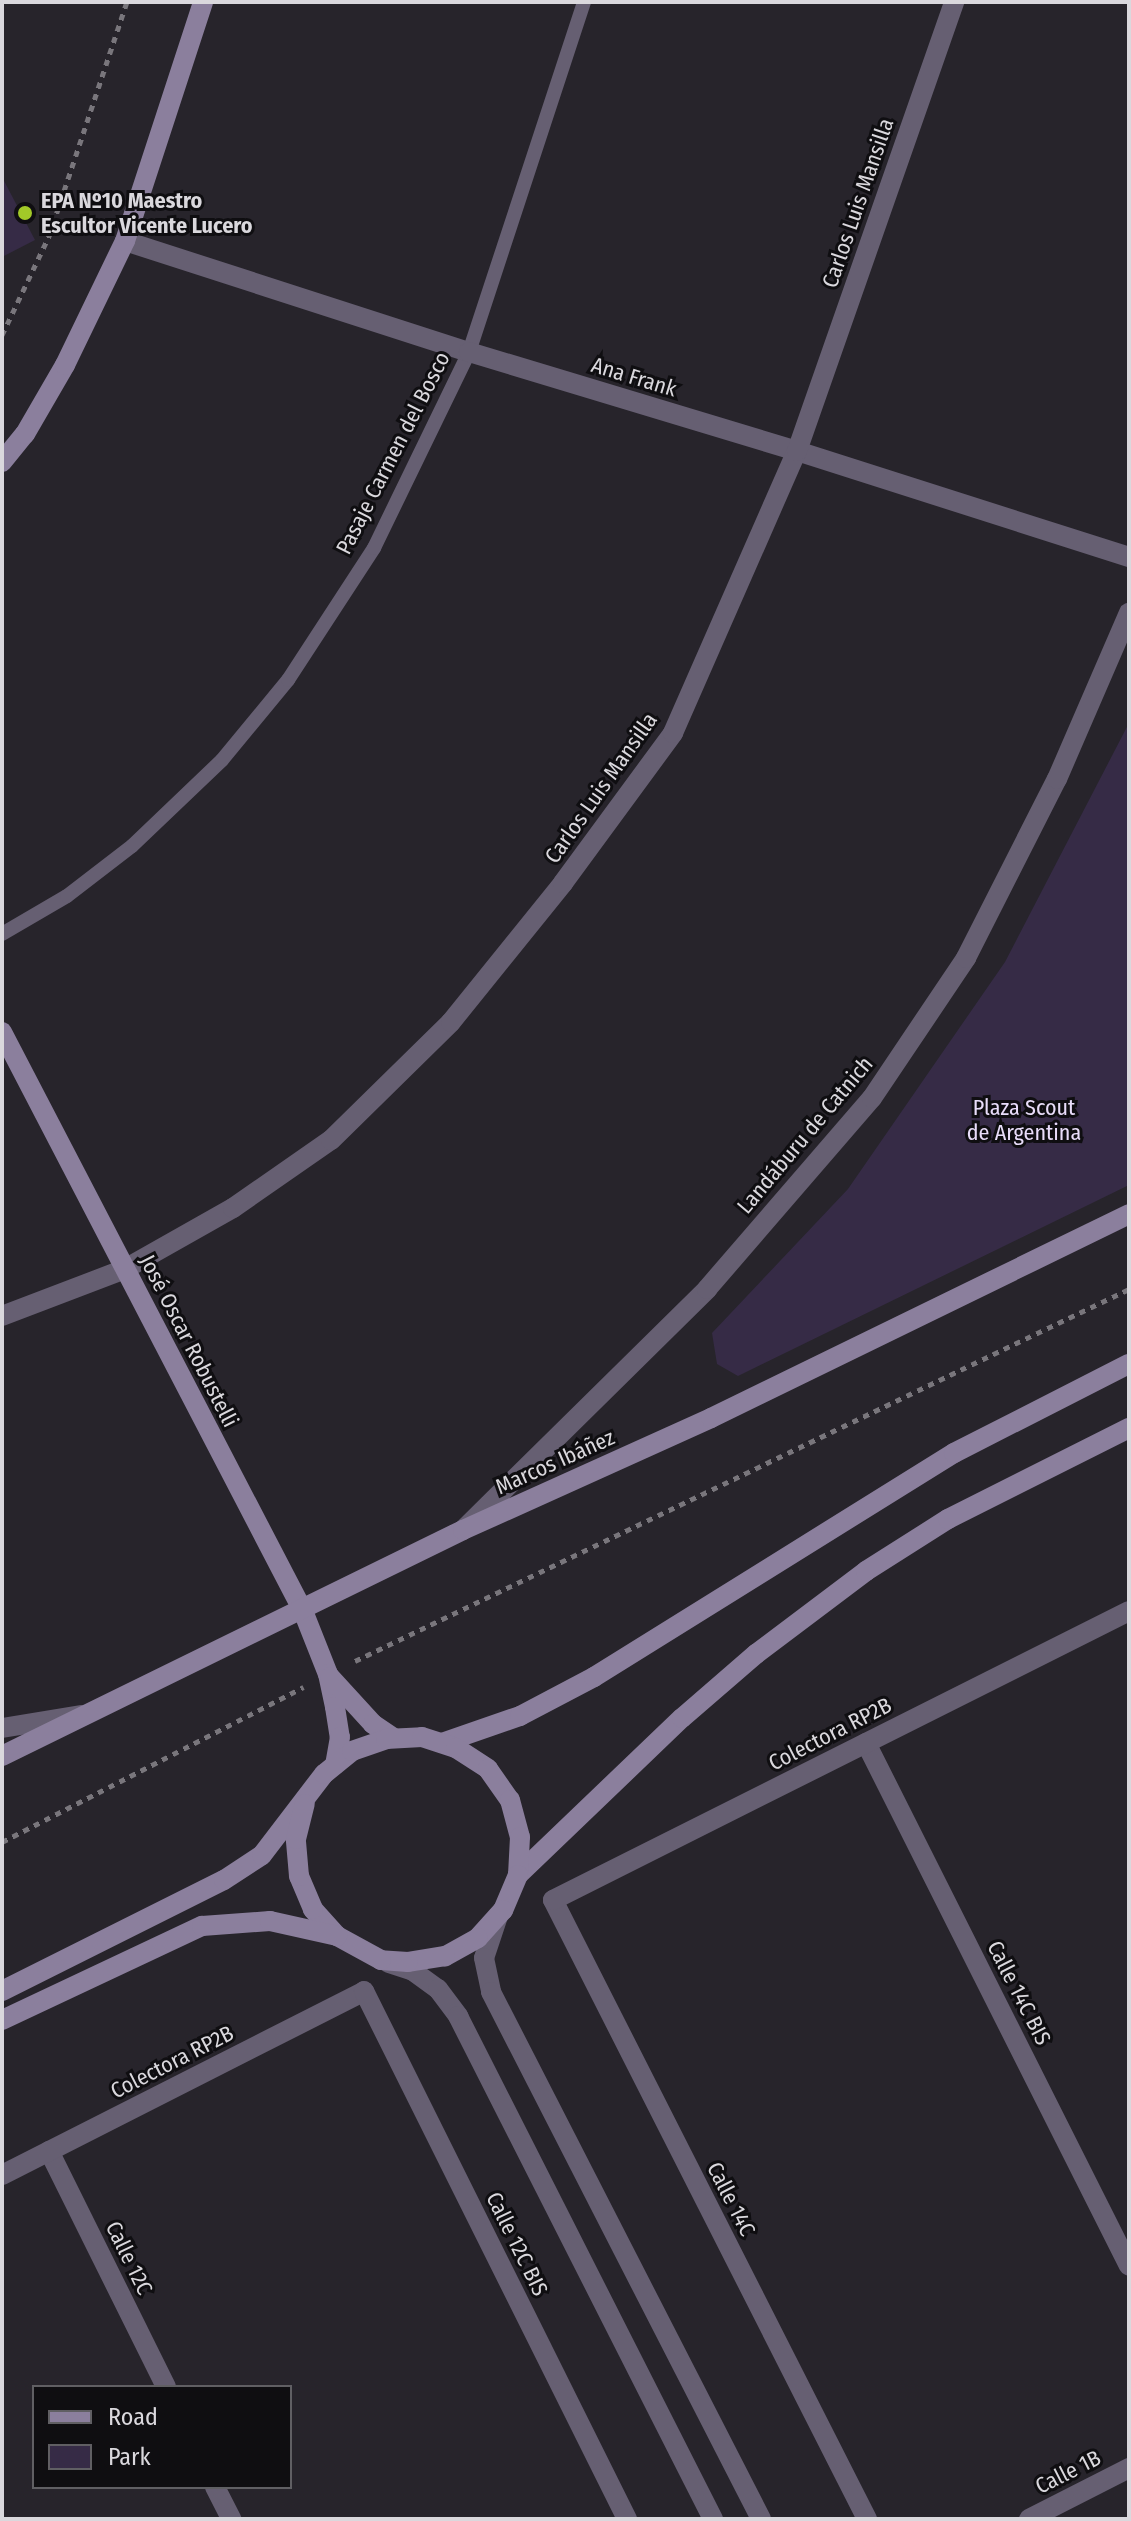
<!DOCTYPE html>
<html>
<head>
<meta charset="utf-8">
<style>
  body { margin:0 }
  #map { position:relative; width:1131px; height:2521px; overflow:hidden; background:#27242b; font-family:"Fira Sans Condensed",sans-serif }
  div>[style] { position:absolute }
  .green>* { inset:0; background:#362b46 }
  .path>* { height:5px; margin-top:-2.5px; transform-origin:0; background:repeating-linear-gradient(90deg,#79767c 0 6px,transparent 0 12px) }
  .lane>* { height:14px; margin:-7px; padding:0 7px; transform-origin:7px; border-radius:7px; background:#665f72 }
  .street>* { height:20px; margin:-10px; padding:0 10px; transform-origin:10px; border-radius:10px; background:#665f72 }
  .secondary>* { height:20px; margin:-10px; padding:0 10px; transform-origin:10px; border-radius:10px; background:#8b7f9d }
  .dots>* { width:22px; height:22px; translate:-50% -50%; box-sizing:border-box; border:4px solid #0f0e11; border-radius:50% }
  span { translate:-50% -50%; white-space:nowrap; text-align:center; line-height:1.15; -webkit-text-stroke:6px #0f0e11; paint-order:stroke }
  .poi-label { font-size:22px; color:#dad8dd; font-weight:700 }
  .left { translate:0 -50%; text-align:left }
  .street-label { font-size:22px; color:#dad8dd }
  .park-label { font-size:22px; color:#e9ddfa }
  .frame { position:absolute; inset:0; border:4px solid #dad8dd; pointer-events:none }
  .legend { position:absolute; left:32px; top:2385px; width:260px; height:104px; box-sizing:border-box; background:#0f0e11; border:2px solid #605f63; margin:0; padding:10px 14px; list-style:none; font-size:24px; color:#dad8dd }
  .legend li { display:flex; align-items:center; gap:16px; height:40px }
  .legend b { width:40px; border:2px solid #605f63 }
</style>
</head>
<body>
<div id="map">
  <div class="green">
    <div style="clip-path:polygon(2px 177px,35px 240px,2px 257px)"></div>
    <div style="clip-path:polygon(1129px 723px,1129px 1185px,738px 1376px,717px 1364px,712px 1333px,848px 1189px,1005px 962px)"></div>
  </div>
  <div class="path">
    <div style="left:2px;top:335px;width:110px;rotate:-64.6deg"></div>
    <div style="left:49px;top:236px;width:247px;rotate:-71.6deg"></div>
    <div style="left:355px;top:1661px;width:859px;rotate:-25.67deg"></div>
    <div style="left:2px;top:1842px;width:339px;rotate:-27.2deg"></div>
  </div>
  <div class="lane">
    <div style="left:2px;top:934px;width:75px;rotate:-30.3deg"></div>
    <div style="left:67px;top:896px;width:82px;rotate:-37.6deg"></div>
    <div style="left:132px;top:846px;width:124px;rotate:-43.7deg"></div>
    <div style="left:222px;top:760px;width:104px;rotate:-50.5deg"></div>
    <div style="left:288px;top:680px;width:158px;rotate:-56.9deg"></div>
    <div style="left:374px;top:548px;width:218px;rotate:-64.1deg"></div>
    <div style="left:469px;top:352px;width:368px;rotate:-71.8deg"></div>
  </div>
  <div class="street">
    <div style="left:125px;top:241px;width:361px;rotate:17.9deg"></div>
    <div style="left:469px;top:352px;width:343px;rotate:16.8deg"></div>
    <div style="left:797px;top:451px;width:349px;rotate:17.7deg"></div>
    <div style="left:2px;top:1316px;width:132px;rotate:-20.9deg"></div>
    <div style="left:125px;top:1269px;width:124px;rotate:-29.5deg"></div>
    <div style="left:233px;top:1208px;width:119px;rotate:-34.8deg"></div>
    <div style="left:331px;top:1140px;width:168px;rotate:-44.5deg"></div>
    <div style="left:451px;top:1022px;width:179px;rotate:-51.1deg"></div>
    <div style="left:563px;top:883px;width:186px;rotate:-53.7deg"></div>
    <div style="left:673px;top:733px;width:308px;rotate:-66.3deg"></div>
    <div style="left:797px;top:451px;width:476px;rotate:-70.7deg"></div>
    <div style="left:464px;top:1529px;width:342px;rotate:-44.6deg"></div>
    <div style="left:707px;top:1289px;width:252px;rotate:-49.2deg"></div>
    <div style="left:872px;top:1098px;width:169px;rotate:-56.1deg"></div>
    <div style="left:966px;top:958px;width:201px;rotate:-63.1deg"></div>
    <div style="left:1057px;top:779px;width:181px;rotate:-66.6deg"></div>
    <div style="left:2px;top:1728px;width:80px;rotate:-9.3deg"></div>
    <div style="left:866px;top:1743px;width:585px;rotate:63.3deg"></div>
    <div style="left:498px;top:1916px;width:44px;rotate:108.4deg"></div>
    <div style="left:484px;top:1958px;width:35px;rotate:78deg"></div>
    <div style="left:491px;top:1992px;width:592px;rotate:62.87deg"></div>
    <div style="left:389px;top:1963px;width:25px;rotate:18deg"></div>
    <div style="left:413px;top:1971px;width:31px;rotate:36deg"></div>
    <div style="left:438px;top:1989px;width:34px;rotate:53deg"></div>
    <div style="left:458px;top:2016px;width:564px;rotate:63.12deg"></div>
    <div style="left:49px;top:2151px;width:263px;rotate:63.6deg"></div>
    <div style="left:2px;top:2175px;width:406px;rotate:-26.9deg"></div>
    <div style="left:364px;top:1991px;width:590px;rotate:63.52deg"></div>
    <div style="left:215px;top:2487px;width:36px;rotate:63deg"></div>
    <div style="left:867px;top:2519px;width:694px;rotate:-116.9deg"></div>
    <div style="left:553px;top:1900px;width:644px;rotate:-26.64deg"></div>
    <div style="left:1029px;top:2519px;width:112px;rotate:-27deg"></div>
  </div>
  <div class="secondary">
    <div style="left:2px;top:462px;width:36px;rotate:-51deg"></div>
    <div style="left:25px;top:434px;width:80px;rotate:-59.9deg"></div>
    <div style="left:65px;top:365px;width:138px;rotate:-64.2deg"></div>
    <div style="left:125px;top:241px;width:251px;rotate:-71.9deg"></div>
    <div style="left:2px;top:1032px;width:653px;rotate:62.53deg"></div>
    <div style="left:303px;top:1611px;width:68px;rotate:68.4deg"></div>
    <div style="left:328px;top:1674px;width:34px;rotate:78deg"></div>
    <div style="left:335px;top:1707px;width:30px;rotate:81deg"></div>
    <div style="left:340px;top:1737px;width:28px;rotate:100deg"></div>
    <div style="left:330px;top:1677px;width:64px;rotate:47.5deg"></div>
    <div style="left:373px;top:1724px;width:25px;rotate:34deg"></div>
    <div style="left:442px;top:1743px;width:83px;rotate:-19.1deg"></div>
    <div style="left:520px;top:1716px;width:84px;rotate:-27.8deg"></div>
    <div style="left:594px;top:1677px;width:424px;rotate:-31.9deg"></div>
    <div style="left:954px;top:1453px;width:196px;rotate:-27deg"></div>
    <div style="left:2px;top:1756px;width:513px;rotate:-26.12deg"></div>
    <div style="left:463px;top:1530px;width:272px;rotate:-24.3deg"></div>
    <div style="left:711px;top:1418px;width:465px;rotate:-26deg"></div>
    <div style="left:518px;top:1875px;width:227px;rotate:-43.8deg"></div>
    <div style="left:682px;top:1718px;width:98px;rotate:-40.9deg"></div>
    <div style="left:756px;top:1654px;width:138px;rotate:-37deg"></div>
    <div style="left:866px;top:1571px;width:97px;rotate:-32.4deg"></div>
    <div style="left:948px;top:1519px;width:203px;rotate:-26.7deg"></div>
    <div style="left:2px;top:1991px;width:248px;rotate:-26.6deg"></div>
    <div style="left:224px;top:1880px;width:45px;rotate:-33.3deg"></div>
    <div style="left:262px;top:1855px;width:102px;rotate:-52.6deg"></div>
    <div style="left:324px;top:1774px;width:36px;rotate:-39deg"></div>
    <div style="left:352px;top:1751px;width:36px;rotate:-19deg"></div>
    <div style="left:386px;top:1739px;width:36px;rotate:-3deg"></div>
    <div style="left:422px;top:1737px;width:36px;rotate:18deg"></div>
    <div style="left:456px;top:1748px;width:38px;rotate:33deg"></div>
    <div style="left:488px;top:1769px;width:38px;rotate:55deg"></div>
    <div style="left:510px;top:1800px;width:38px;rotate:75deg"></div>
    <div style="left:520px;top:1837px;width:38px;rotate:93deg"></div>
    <div style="left:518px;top:1875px;width:38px;rotate:113deg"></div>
    <div style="left:503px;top:1910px;width:38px;rotate:132deg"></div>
    <div style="left:478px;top:1938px;width:38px;rotate:151deg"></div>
    <div style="left:445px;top:1956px;width:37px;rotate:171deg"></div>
    <div style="left:408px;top:1962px;width:27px;rotate:-176deg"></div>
    <div style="left:381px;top:1960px;width:50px;rotate:-151.4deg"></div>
    <div style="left:337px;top:1936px;width:36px;rotate:-132deg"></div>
    <div style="left:313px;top:1909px;width:36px;rotate:-113deg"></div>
    <div style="left:299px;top:1876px;width:37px;rotate:-95deg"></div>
    <div style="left:296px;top:1839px;width:36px;rotate:-76deg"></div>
    <div style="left:2px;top:2020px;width:221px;rotate:-25.2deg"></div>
    <div style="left:202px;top:1926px;width:68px;rotate:-4.2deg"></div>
    <div style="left:270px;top:1921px;width:69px;rotate:12.6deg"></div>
  </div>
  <div class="dots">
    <div style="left:25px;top:213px;background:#a2c928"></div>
  </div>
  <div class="poi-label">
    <span class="left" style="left:41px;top:213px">EPA Nº10 Maestro<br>Escultor Vicente Lucero</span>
  </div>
  <div class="street-label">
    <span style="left:858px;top:203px;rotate:-71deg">Carlos Luis Mansilla</span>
    <span style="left:634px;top:377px;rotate:17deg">Ana Frank</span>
    <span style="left:393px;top:453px;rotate:-63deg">Pasaje Carmen del Bosco</span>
    <span style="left:601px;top:788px;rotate:-55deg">Carlos Luis Mansilla</span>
    <span style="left:805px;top:1135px;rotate:-50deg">Landáburu de Catnich</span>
    <span style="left:189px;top:1341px;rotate:63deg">José Oscar Robustelli</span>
    <span style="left:555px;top:1462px;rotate:-24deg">Marcos Ibáñez</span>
    <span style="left:830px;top:1734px;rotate:-27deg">Colectora RP2B</span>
    <span style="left:1019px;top:1993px;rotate:63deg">Calle 14C BIS</span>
    <span style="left:172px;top:2062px;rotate:-27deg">Colectora RP2B</span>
    <span style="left:731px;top:2199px;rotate:63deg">Calle 14C</span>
    <span style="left:517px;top:2244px;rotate:64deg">Calle 12C BIS</span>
    <span style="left:129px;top:2258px;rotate:64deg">Calle 12C</span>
    <span style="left:1068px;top:2472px;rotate:-27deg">Calle 1B</span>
  </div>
  <div class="park-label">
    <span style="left:1024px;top:1120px">Plaza Scout<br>de Argentina</span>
  </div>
  <div class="frame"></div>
  <ul class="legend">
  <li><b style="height:10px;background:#8b7f9d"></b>Road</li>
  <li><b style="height:22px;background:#362b46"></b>Park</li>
  </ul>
</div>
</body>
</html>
